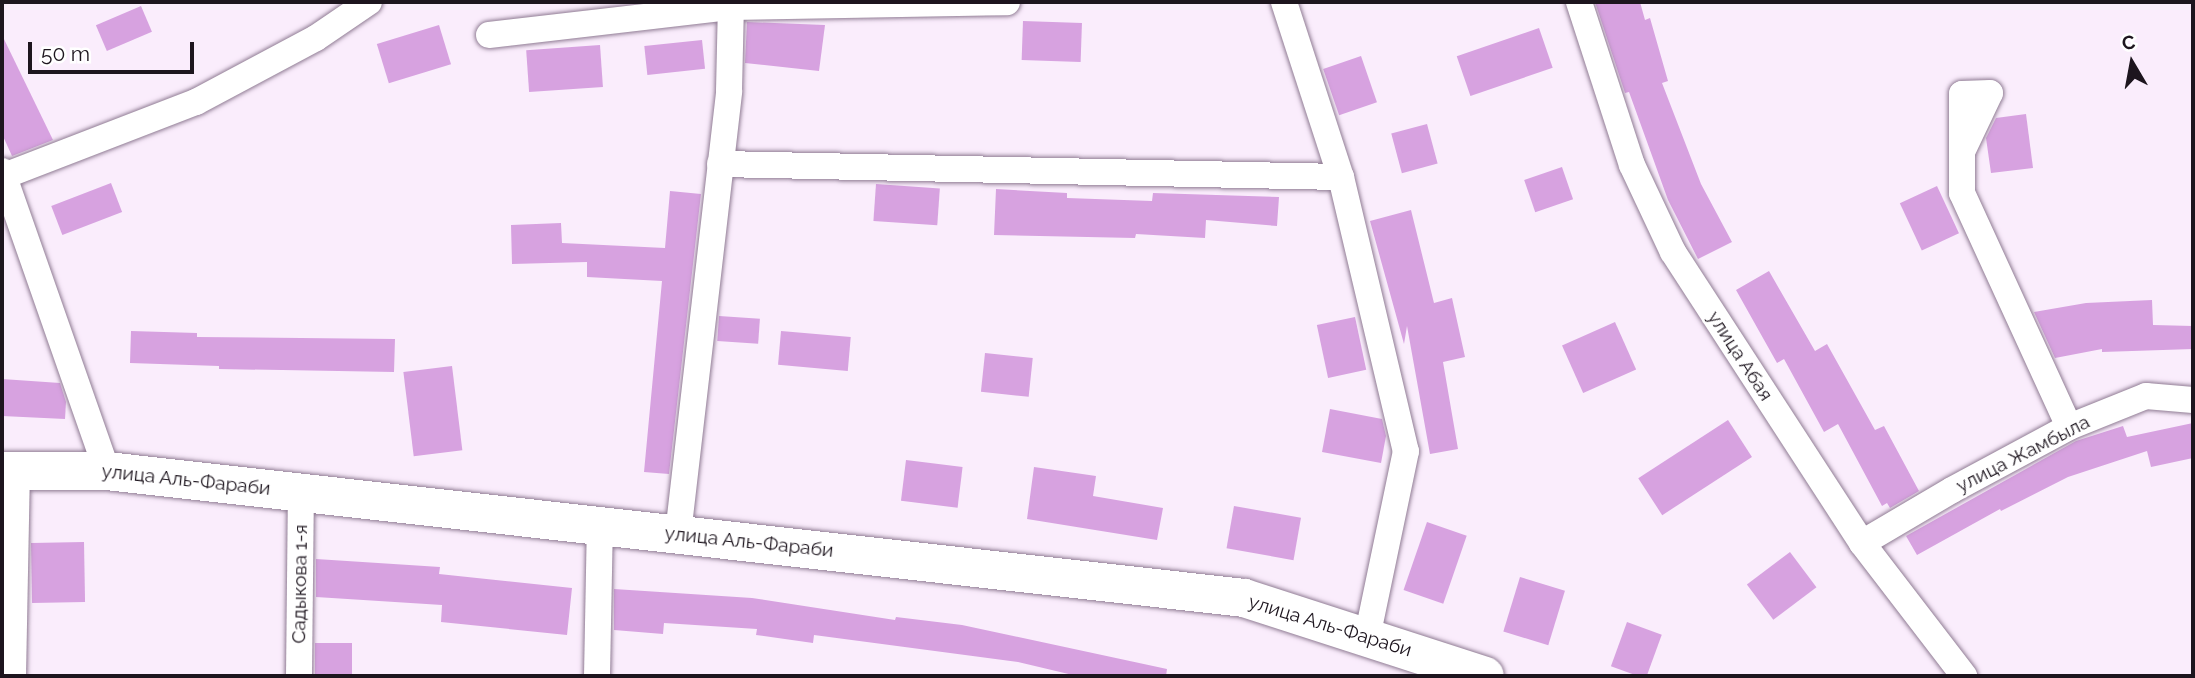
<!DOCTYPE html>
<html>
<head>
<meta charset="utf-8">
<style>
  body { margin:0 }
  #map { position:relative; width:2195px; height:678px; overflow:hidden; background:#faedfc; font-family:Raleway,sans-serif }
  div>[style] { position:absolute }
  .building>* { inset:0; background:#d7a2e0; transform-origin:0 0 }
  .roads { filter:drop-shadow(0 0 2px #907c94) drop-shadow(0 0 2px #907c94) }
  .street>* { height:26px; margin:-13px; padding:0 13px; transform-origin:13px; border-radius:13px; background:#fff }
  .secondary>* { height:38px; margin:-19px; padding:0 19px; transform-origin:19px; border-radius:19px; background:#fff }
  span { translate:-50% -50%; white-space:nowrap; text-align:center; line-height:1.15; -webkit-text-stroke:5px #fff; paint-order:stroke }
  .street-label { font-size:19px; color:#1d151e }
  .frame { position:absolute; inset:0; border:4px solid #1d151e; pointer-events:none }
  .north { position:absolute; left:2097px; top:28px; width:70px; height:70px; -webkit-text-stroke:5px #fff; paint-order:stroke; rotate:350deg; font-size:19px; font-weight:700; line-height:28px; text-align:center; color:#1d151e }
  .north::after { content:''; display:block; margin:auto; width:24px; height:32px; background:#1d151e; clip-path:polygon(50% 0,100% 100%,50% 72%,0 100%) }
  .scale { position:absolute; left:28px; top:42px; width:166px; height:32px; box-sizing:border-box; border:4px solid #1d151e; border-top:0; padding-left:9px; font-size:21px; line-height:24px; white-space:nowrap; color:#1d151e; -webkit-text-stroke:5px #fff; paint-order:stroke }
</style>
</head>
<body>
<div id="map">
  <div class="building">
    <div style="clip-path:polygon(1595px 2px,1640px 2px,1645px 20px,1650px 18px,1668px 81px,1662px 83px,1701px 184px,1732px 242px,1698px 259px,1668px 200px,1629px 92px,1625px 93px)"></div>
    <div style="left:141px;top:6px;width:28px;height:49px;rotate:67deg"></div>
    <div style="left:1023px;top:21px;width:59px;height:39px;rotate:2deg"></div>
    <div style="clip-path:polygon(747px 22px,825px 25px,819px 71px,745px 63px)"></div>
    <div style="left:439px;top:25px;width:41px;height:65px;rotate:73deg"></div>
    <div style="left:1539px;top:28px;width:42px;height:87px;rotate:71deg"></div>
    <div style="clip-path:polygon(2px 35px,53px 140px,12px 156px,2px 134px)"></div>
    <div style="left:702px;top:40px;width:29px;height:58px;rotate:84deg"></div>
    <div style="left:600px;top:45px;width:42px;height:74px;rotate:86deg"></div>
    <div style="left:1361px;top:56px;width:49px;height:40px;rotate:71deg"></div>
    <div style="clip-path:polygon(2026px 114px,2033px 168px,1991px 173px,1986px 138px,1996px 118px)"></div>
    <div style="left:1427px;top:124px;width:41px;height:37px;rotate:75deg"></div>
    <div style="left:1562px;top:167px;width:34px;height:40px;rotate:71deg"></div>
    <div style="left:111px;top:183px;width:31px;height:64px;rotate:69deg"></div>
    <div style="left:876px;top:184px;width:64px;height:37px;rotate:4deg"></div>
    <div style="left:1937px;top:186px;width:52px;height:41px;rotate:65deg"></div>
    <div style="clip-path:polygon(996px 189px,1067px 193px,1067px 198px,1152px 201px,1153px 193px,1279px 197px,1277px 226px,1206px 220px,1205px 238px,1136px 234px,1135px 238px,994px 235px)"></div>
    <div style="clip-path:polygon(670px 191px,701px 194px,669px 474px,644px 472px,662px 281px,587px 277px,587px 262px,512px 264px,511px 225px,561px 223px,562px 243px,665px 248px)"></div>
    <div style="clip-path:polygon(1411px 210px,1434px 303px,1452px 298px,1465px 357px,1443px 362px,1458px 449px,1430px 454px,1407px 326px,1404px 344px,1370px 221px)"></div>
    <div style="clip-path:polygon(1769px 271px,1815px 351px,1827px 344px,1875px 430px,1884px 426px,1919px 491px,1890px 508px,1887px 503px,1882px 506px,1838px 424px,1824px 432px,1784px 359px,1777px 363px,1736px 290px)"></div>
    <div style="clip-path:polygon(2152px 300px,2153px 325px,2193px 326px,2193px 349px,2102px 352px,2102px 349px,2055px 358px,2034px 312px,2086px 303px)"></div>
    <div style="left:719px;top:316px;width:41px;height:25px;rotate:4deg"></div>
    <div style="left:1355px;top:317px;width:54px;height:39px;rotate:78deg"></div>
    <div style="left:1615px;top:322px;width:52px;height:58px;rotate:66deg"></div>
    <div style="clip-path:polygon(131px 331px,197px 333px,197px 337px,395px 339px,394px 372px,219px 369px,219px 366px,130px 363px)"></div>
    <div style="left:781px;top:331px;width:70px;height:34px;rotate:5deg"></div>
    <div style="left:985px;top:353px;width:48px;height:39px;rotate:6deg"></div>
    <div style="left:452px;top:366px;width:85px;height:49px;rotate:83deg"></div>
    <div style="clip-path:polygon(2px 379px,60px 383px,66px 402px,65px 419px,2px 416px)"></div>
    <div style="clip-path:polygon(1330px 409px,1382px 419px,1386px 436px,1381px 463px,1322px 452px)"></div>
    <div style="left:1728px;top:420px;width:44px;height:107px;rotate:57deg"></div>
    <div style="clip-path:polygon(2193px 423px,2193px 458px,2151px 467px,2147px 451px,2068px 477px,2001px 511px,2000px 509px,1917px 555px,1906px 536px,2076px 441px,2123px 426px,2127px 437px)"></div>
    <div style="left:906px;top:460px;width:57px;height:41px;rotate:7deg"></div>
    <div style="clip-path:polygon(1034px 467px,1096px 476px,1093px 496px,1163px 508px,1157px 540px,1027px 519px)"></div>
    <div style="left:1234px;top:506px;width:68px;height:43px;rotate:10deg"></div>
    <div style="left:1427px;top:522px;width:42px;height:72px;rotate:19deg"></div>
    <div style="left:84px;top:542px;width:60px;height:53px;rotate:89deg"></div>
    <div style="left:1790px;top:552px;width:44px;height:54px;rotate:53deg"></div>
    <div style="clip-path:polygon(316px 559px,440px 567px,439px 574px,572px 588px,567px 635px,441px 622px,442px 605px,316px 597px)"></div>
    <div style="left:1520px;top:577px;width:47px;height:57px;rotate:17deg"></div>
    <div style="clip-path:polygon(614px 589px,752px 598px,895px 620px,896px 617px,962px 625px,1167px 669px,1166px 676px,1077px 676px,1018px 662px,814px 635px,813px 643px,756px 635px,757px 629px,664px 623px,663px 634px,614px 630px)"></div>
    <div style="left:1627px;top:622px;width:37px;height:47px;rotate:20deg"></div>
    <div style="left:315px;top:643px;width:37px;height:33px"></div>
  </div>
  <div class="roads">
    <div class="street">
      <div style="left:1284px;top:2px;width:184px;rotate:72deg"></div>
      <div style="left:1341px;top:177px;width:282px;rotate:76.7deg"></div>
      <div style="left:1406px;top:451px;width:190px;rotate:101.8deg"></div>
      <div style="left:1579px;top:2px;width:171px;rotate:72deg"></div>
      <div style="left:1632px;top:165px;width:96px;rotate:64.8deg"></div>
      <div style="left:1673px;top:252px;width:347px;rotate:57deg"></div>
      <div style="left:1862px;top:543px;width:168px;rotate:52.5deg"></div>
      <div style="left:489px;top:35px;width:244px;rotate:-6.6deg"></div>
      <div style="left:731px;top:7px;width:276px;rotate:-1deg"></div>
      <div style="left:1962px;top:152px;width:65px;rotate:-64.6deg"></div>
      <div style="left:1990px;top:93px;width:28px;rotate:178deg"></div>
      <div style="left:1962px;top:94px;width:99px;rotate:90deg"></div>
      <div style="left:1962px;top:193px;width:257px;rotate:65.4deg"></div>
      <div style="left:720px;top:164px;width:621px;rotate:1.2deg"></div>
      <div style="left:2px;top:171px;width:318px;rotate:70.7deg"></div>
      <div style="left:4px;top:176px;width:206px;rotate:-21.1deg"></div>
      <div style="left:196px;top:102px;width:136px;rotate:-28.1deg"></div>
      <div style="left:316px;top:38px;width:64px;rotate:-34.2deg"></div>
      <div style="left:678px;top:534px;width:446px;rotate:-83.4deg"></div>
      <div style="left:729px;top:91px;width:89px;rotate:-88.7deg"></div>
      <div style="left:1862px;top:543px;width:104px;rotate:-30.5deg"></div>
      <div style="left:1952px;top:490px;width:133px;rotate:-28.3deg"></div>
      <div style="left:2069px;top:427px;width:83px;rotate:-21.9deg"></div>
      <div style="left:2146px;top:396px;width:47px;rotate:4.9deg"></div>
      <div style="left:13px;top:676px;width:205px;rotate:-88.9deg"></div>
      <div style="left:299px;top:676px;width:184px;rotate:-89.4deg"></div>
      <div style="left:597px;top:676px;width:151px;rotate:-88.9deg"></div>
    </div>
    <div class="secondary">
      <div style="left:2px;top:471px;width:105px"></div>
      <div style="left:107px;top:471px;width:1144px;rotate:6.37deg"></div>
      <div style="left:1244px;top:598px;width:253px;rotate:17.9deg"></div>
    </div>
  </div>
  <div class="street-label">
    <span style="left:1740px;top:356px;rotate:57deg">улица Абая</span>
    <span style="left:2023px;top:454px;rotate:-27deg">улица Жамбыла</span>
    <span style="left:186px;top:480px;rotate:6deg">улица Аль-Фараби</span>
    <span style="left:749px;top:542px;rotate:6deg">улица Аль-Фараби</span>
    <span style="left:300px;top:584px;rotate:-89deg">Садыкова 1-я</span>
    <span style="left:1330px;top:626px;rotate:17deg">улица Аль-Фараби</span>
  </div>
  <div class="frame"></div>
  <div class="north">С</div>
  <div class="scale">50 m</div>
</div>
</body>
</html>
